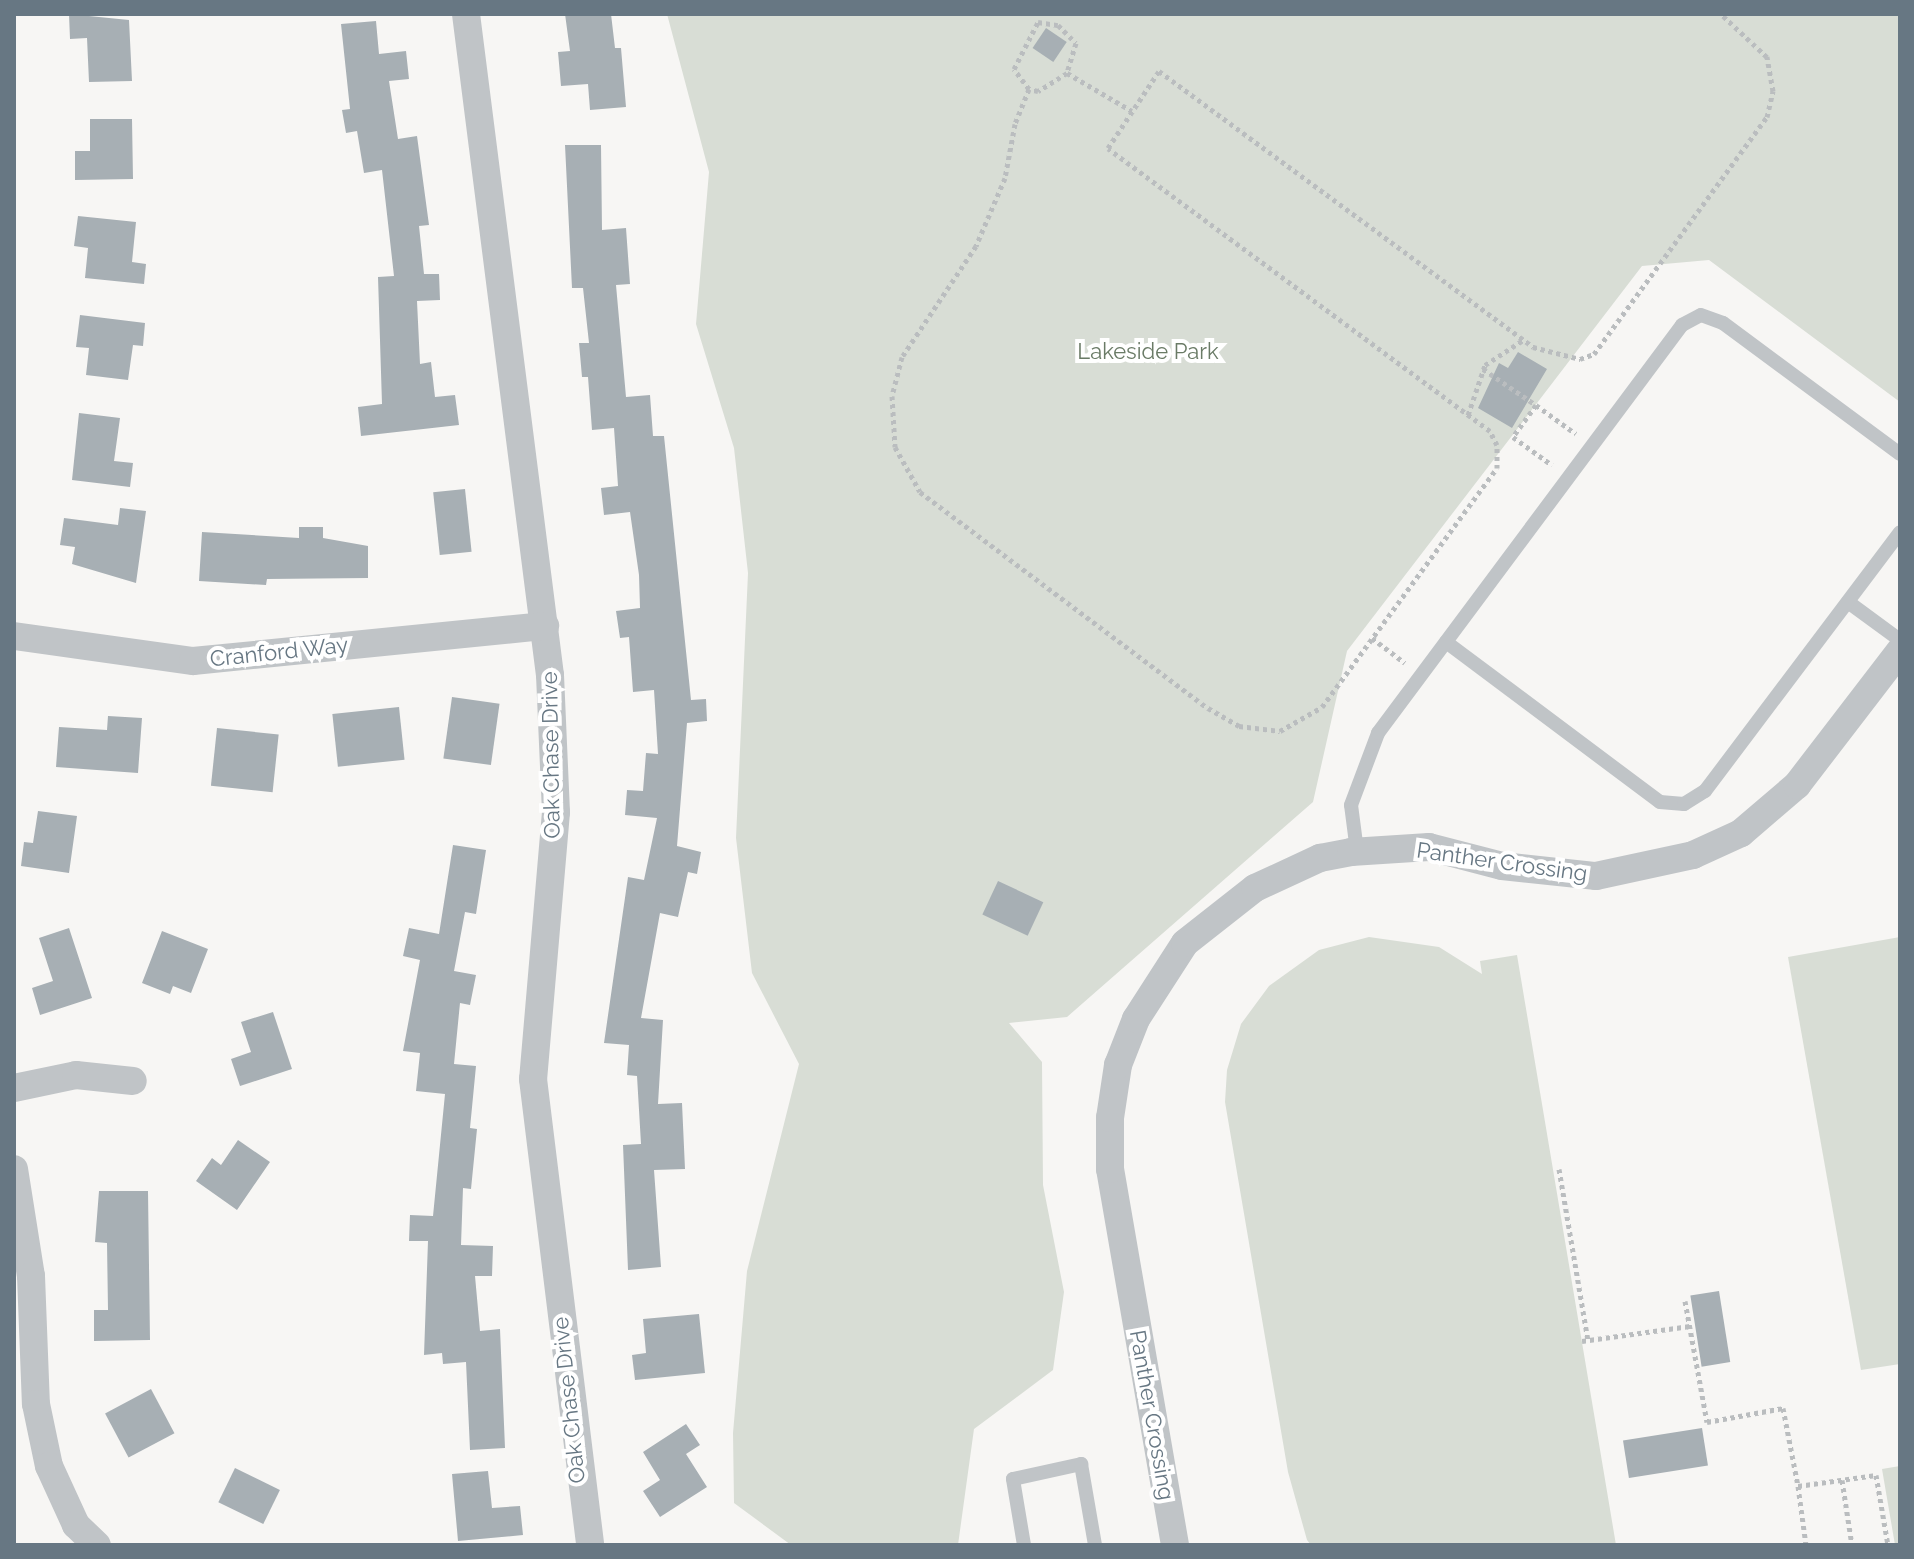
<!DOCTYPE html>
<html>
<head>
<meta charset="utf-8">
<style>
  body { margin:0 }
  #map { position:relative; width:1914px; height:1559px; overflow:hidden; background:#f7f6f4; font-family:Raleway,sans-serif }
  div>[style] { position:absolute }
  .green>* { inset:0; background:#d8ddd5 }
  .building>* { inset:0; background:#a7afb4; transform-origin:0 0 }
  .path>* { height:5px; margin-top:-2.5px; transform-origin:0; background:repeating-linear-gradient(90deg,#babdbf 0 4px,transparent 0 8px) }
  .lane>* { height:14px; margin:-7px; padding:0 7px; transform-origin:7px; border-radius:7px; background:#c0c4c7 }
  .street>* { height:28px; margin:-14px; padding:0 14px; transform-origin:14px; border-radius:14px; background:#c0c4c7 }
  span { translate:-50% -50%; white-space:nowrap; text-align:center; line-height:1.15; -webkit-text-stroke:8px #fff; paint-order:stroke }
  .park-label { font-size:22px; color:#6a7b66 }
  .street-label { font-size:22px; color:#677783 }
  .frame { position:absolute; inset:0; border:16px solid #677783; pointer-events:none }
</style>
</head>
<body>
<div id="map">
  <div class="green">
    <div style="clip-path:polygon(667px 14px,1900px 14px,1900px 402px,1709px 260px,1642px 266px,1347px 651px,1313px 802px,1067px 1017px,1009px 1023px,1042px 1062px,1043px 1185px,1064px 1292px,1053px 1370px,974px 1429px,958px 1545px,791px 1545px,734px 1503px,733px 1433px,747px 1271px,799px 1064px,752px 973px,736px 838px,748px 573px,734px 448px,696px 324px,709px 172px)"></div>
    <div style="clip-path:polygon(1369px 937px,1439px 947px,1482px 974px,1480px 961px,1517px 955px,1616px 1545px,1311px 1545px,1307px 1540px,1288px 1472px,1225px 1102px,1227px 1070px,1241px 1024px,1269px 986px,1319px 950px)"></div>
    <div style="clip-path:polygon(1900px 937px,1900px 1364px,1861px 1370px,1788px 957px)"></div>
    <div style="clip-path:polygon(1900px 1466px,1900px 1545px,1895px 1545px,1882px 1469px)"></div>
  </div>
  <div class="building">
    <div style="clip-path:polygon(69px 14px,129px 20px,132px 81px,89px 82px,87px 38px,70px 39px)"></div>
    <div style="clip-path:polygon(565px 14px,611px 14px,615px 48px,621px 48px,626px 107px,590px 110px,588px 84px,561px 86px,558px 52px,570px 51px)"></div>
    <div style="clip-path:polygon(376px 21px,379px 54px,406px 51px,409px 79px,389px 81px,398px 139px,417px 136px,429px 225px,419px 226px,424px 274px,439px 274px,440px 300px,417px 301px,420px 364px,431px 362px,435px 397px,455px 395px,459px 425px,361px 436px,358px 407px,382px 404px,378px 277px,394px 276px,382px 170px,364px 173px,357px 131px,346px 133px,342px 110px,350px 109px,341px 24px)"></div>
    <div style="left:1046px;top:28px;width:25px;height:24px;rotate:34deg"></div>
    <div style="clip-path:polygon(90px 119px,132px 119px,133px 179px,75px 180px,75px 151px,90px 151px)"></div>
    <div style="clip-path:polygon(565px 145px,601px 145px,602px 230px,626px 228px,630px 284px,616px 285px,626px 397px,650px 395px,653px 436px,664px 436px,691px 700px,706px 699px,707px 721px,687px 723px,677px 846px,701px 852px,697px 874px,688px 872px,678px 917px,660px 913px,641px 1018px,663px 1020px,658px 1104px,682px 1103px,685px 1169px,654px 1170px,661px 1267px,628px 1270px,623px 1145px,641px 1144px,637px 1076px,627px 1075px,629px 1045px,604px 1043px,628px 877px,644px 880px,657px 818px,625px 815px,627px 790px,643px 791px,646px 753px,658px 754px,654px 690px,633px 692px,629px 637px,620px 638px,616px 611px,640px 608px,639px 575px,630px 512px,604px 515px,601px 488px,618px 486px,614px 428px,592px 430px,588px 377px,582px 377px,579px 343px,589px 343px,583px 288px,572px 288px)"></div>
    <div style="clip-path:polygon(78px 216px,136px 222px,132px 262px,146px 264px,144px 284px,85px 278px,88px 248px,74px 246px)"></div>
    <div style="clip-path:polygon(80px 315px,145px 323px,143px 346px,133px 345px,128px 380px,86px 375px,89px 348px,76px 347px)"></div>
    <div style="clip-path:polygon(1518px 352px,1547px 369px,1512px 428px,1478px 408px,1499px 363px,1508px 368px)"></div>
    <div style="clip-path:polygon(79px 413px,120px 418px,114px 461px,133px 463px,130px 487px,72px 480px)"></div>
    <div style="left:465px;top:489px;width:63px;height:32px;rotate:84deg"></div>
    <div style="clip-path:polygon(120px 508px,146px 511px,136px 583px,72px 564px,75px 547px,60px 545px,64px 518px,118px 525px)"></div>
    <div style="clip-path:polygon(299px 527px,323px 527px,323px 538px,368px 546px,368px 578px,267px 579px,266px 585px,199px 581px,202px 532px,299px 538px)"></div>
    <div style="left:452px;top:697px;width:48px;height:62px;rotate:8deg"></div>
    <div style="left:399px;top:707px;width:53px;height:67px;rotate:84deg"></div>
    <div style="clip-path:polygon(108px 716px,142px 718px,138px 773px,56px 767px,59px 727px,107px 730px)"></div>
    <div style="left:217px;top:728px;width:62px;height:58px;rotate:6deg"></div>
    <div style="clip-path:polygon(38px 811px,77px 816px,69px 873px,21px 866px,24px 842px,33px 843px)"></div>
    <div style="clip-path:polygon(453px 845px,486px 850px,476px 914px,465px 912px,454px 971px,476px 975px,470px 1005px,460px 1003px,454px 1064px,476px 1066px,470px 1128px,477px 1129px,471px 1189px,463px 1188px,461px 1245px,493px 1246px,492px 1276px,475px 1276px,480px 1331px,500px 1329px,505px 1448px,470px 1450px,466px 1362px,443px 1364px,442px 1353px,424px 1355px,428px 1241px,409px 1241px,410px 1215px,433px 1216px,445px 1094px,416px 1091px,420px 1053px,403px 1051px,420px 960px,403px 956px,409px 928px,439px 934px)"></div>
    <div style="left:998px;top:881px;width:50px;height:37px;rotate:25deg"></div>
    <div style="clip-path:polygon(69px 928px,92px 998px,40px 1015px,32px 988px,53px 981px,39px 938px)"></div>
    <div style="clip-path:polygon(162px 931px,208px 949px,191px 993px,173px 986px,170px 994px,142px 983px)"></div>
    <div style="clip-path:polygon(273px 1012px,292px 1069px,240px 1086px,231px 1059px,251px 1052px,241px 1022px)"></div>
    <div style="clip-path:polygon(238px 1140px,270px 1162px,237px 1210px,196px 1181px,212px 1158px,221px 1165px)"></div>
    <div style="clip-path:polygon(99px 1191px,148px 1191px,150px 1340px,94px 1341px,94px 1310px,108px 1310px,107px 1243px,95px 1242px)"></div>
    <div style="left:1719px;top:1291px;width:72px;height:29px;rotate:81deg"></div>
    <div style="clip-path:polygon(699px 1314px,705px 1373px,635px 1380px,632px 1355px,646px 1353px,643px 1319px)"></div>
    <div style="left:151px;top:1389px;width:50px;height:52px;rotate:62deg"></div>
    <div style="clip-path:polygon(686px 1424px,700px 1445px,686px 1454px,707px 1487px,660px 1517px,643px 1491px,660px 1480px,643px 1452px)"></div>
    <div style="left:1702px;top:1428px;width:38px;height:80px;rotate:81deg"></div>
    <div style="left:235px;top:1468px;width:50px;height:38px;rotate:26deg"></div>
    <div style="clip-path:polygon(488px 1471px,492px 1508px,520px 1506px,523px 1535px,458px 1541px,452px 1474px)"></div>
  </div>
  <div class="path">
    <div style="left:1038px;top:22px;width:20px;rotate:9deg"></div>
    <div style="left:1058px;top:25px;width:25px;rotate:45deg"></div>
    <div style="left:1076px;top:43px;width:31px;rotate:107deg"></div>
    <div style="left:1067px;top:73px;width:34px;rotate:148deg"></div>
    <div style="left:1038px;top:91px;width:9px;rotate:-167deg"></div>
    <div style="left:1029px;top:89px;width:25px;rotate:-127deg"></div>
    <div style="left:1014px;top:69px;width:53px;rotate:-62.9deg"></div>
    <div style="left:1067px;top:73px;width:75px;rotate:30.3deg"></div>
    <div style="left:1029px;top:89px;width:38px;rotate:112deg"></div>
    <div style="left:1015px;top:124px;width:55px;rotate:100.5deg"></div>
    <div style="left:1005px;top:178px;width:74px;rotate:113.1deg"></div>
    <div style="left:976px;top:246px;width:133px;rotate:123.7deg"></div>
    <div style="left:902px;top:357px;width:40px;rotate:104.4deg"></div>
    <div style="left:892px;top:396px;width:51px;rotate:86.6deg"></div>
    <div style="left:895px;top:447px;width:51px;rotate:60.9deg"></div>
    <div style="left:920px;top:492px;width:360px;rotate:36.9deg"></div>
    <div style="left:1208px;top:708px;width:36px;rotate:30deg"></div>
    <div style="left:1239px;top:726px;width:41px;rotate:7deg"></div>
    <div style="left:1280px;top:731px;width:48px;rotate:-29.7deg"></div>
    <div style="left:1322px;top:707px;width:296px;rotate:-53.8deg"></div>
    <div style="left:1497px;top:468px;width:23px;rotate:-90deg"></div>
    <div style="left:1497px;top:445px;width:16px;rotate:-117deg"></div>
    <div style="left:1490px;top:431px;width:475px;rotate:-143.5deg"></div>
    <div style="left:1108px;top:148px;width:92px;rotate:-56.5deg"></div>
    <div style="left:1159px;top:71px;width:465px;rotate:36.4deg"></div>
    <div style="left:1533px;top:347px;width:49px;rotate:14.3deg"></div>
    <div style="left:1580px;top:359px;width:15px;rotate:-20deg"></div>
    <div style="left:1594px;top:354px;width:293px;rotate:-53.9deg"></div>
    <div style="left:1767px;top:117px;width:27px;rotate:-77deg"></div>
    <div style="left:1773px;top:91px;width:35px;rotate:-100deg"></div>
    <div style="left:1767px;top:57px;width:63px;rotate:-136.9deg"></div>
    <div style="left:1483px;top:369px;width:64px;rotate:34.2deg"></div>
    <div style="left:1536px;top:405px;width:39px;rotate:126deg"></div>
    <div style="left:1513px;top:437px;width:48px;rotate:35.7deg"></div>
    <div style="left:1536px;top:405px;width:49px;rotate:35.9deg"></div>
    <div style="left:1468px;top:415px;width:53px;rotate:-71.2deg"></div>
    <div style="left:1485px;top:365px;width:45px;rotate:-33.3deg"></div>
    <div style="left:1372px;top:638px;width:41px;rotate:37.1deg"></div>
    <div style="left:1559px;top:1169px;width:173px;rotate:80.4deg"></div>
    <div style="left:1685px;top:1301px;width:123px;rotate:79.7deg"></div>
    <div style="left:1707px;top:1422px;width:77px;rotate:-10.4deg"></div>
    <div style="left:1783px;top:1408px;width:79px;rotate:79.1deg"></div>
    <div style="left:1798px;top:1486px;width:79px;rotate:-8deg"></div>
    <div style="left:1876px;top:1475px;width:71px;rotate:80.3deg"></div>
    <div style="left:1582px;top:1341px;width:109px;rotate:-7.9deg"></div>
    <div style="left:1842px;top:1480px;width:66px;rotate:81.3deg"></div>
    <div style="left:1798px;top:1486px;width:60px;rotate:82.3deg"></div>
  </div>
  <div class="lane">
    <div style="left:1848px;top:602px;width:64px;rotate:36.2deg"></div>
    <div style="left:1446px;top:642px;width:267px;rotate:36.8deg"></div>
    <div style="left:1660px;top:802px;width:24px;rotate:5deg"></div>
    <div style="left:1684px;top:804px;width:25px;rotate:-32deg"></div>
    <div style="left:1705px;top:791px;width:324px;rotate:-53deg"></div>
    <div style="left:1357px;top:851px;width:46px;rotate:-97.4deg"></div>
    <div style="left:1351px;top:805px;width:77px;rotate:-69.4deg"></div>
    <div style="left:1378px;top:733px;width:509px;rotate:-53.31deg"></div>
    <div style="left:1682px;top:325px;width:21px;rotate:-28deg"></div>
    <div style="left:1701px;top:315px;width:23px;rotate:20deg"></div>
    <div style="left:1723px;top:323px;width:220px;rotate:36.5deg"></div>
    <div style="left:1024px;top:1545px;width:67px;rotate:-99.5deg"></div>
    <div style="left:1013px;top:1479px;width:70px;rotate:-12.4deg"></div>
    <div style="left:1081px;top:1464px;width:82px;rotate:80.2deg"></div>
  </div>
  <div class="street">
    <div style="left:466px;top:14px;width:666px;rotate:82.76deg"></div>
    <div style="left:550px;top:675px;width:137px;rotate:87.5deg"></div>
    <div style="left:556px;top:812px;width:268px;rotate:94.9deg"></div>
    <div style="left:533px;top:1079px;width:469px;rotate:83deg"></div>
    <div style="left:14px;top:636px;width:181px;rotate:8deg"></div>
    <div style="left:193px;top:661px;width:354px;rotate:-5.7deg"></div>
    <div style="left:14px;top:1088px;width:63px;rotate:-11.8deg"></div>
    <div style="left:76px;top:1075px;width:57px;rotate:6deg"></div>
    <div style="left:14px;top:1169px;width:108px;rotate:81deg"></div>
    <div style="left:31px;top:1276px;width:128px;rotate:87.8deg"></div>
    <div style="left:36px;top:1404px;width:63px;rotate:78.2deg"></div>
    <div style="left:49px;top:1466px;width:65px;rotate:65.4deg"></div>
    <div style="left:76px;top:1525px;width:29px;rotate:44deg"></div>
    <div style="left:1175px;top:1545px;width:382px;rotate:-99.8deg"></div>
    <div style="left:1110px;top:1169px;width:51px;rotate:-90deg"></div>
    <div style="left:1110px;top:1118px;width:54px;rotate:-81.4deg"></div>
    <div style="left:1118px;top:1065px;width:49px;rotate:-68.6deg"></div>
    <div style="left:1136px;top:1019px;width:90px;rotate:-57.2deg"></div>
    <div style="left:1185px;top:943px;width:89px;rotate:-38.2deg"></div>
    <div style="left:1255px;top:888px;width:72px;rotate:-24.8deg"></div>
    <div style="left:1320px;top:858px;width:32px;rotate:-11deg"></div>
    <div style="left:1351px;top:852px;width:78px;rotate:-3.7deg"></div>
    <div style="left:1429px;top:847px;width:75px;rotate:14.6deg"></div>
    <div style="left:1502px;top:866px;width:95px;rotate:6.1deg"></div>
    <div style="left:1596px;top:876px;width:99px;rotate:-12.2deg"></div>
    <div style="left:1693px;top:855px;width:53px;rotate:-24.6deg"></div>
    <div style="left:1741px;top:833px;width:74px;rotate:-40.6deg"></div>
    <div style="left:1797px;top:785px;width:169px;rotate:-52.5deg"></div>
  </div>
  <div class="park-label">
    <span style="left:1148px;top:352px">Lakeside Park</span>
  </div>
  <div class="street-label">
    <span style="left:279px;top:652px;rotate:-6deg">Cranford Way</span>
    <span style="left:551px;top:755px;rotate:-91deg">Oak Chase Drive</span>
    <span style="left:1502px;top:862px;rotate:8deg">Panther Crossing</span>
    <span style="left:569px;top:1400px;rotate:-96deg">Oak Chase Drive</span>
    <span style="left:1152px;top:1415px;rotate:80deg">Panther Crossing</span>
  </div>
  <div class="frame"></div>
</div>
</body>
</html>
